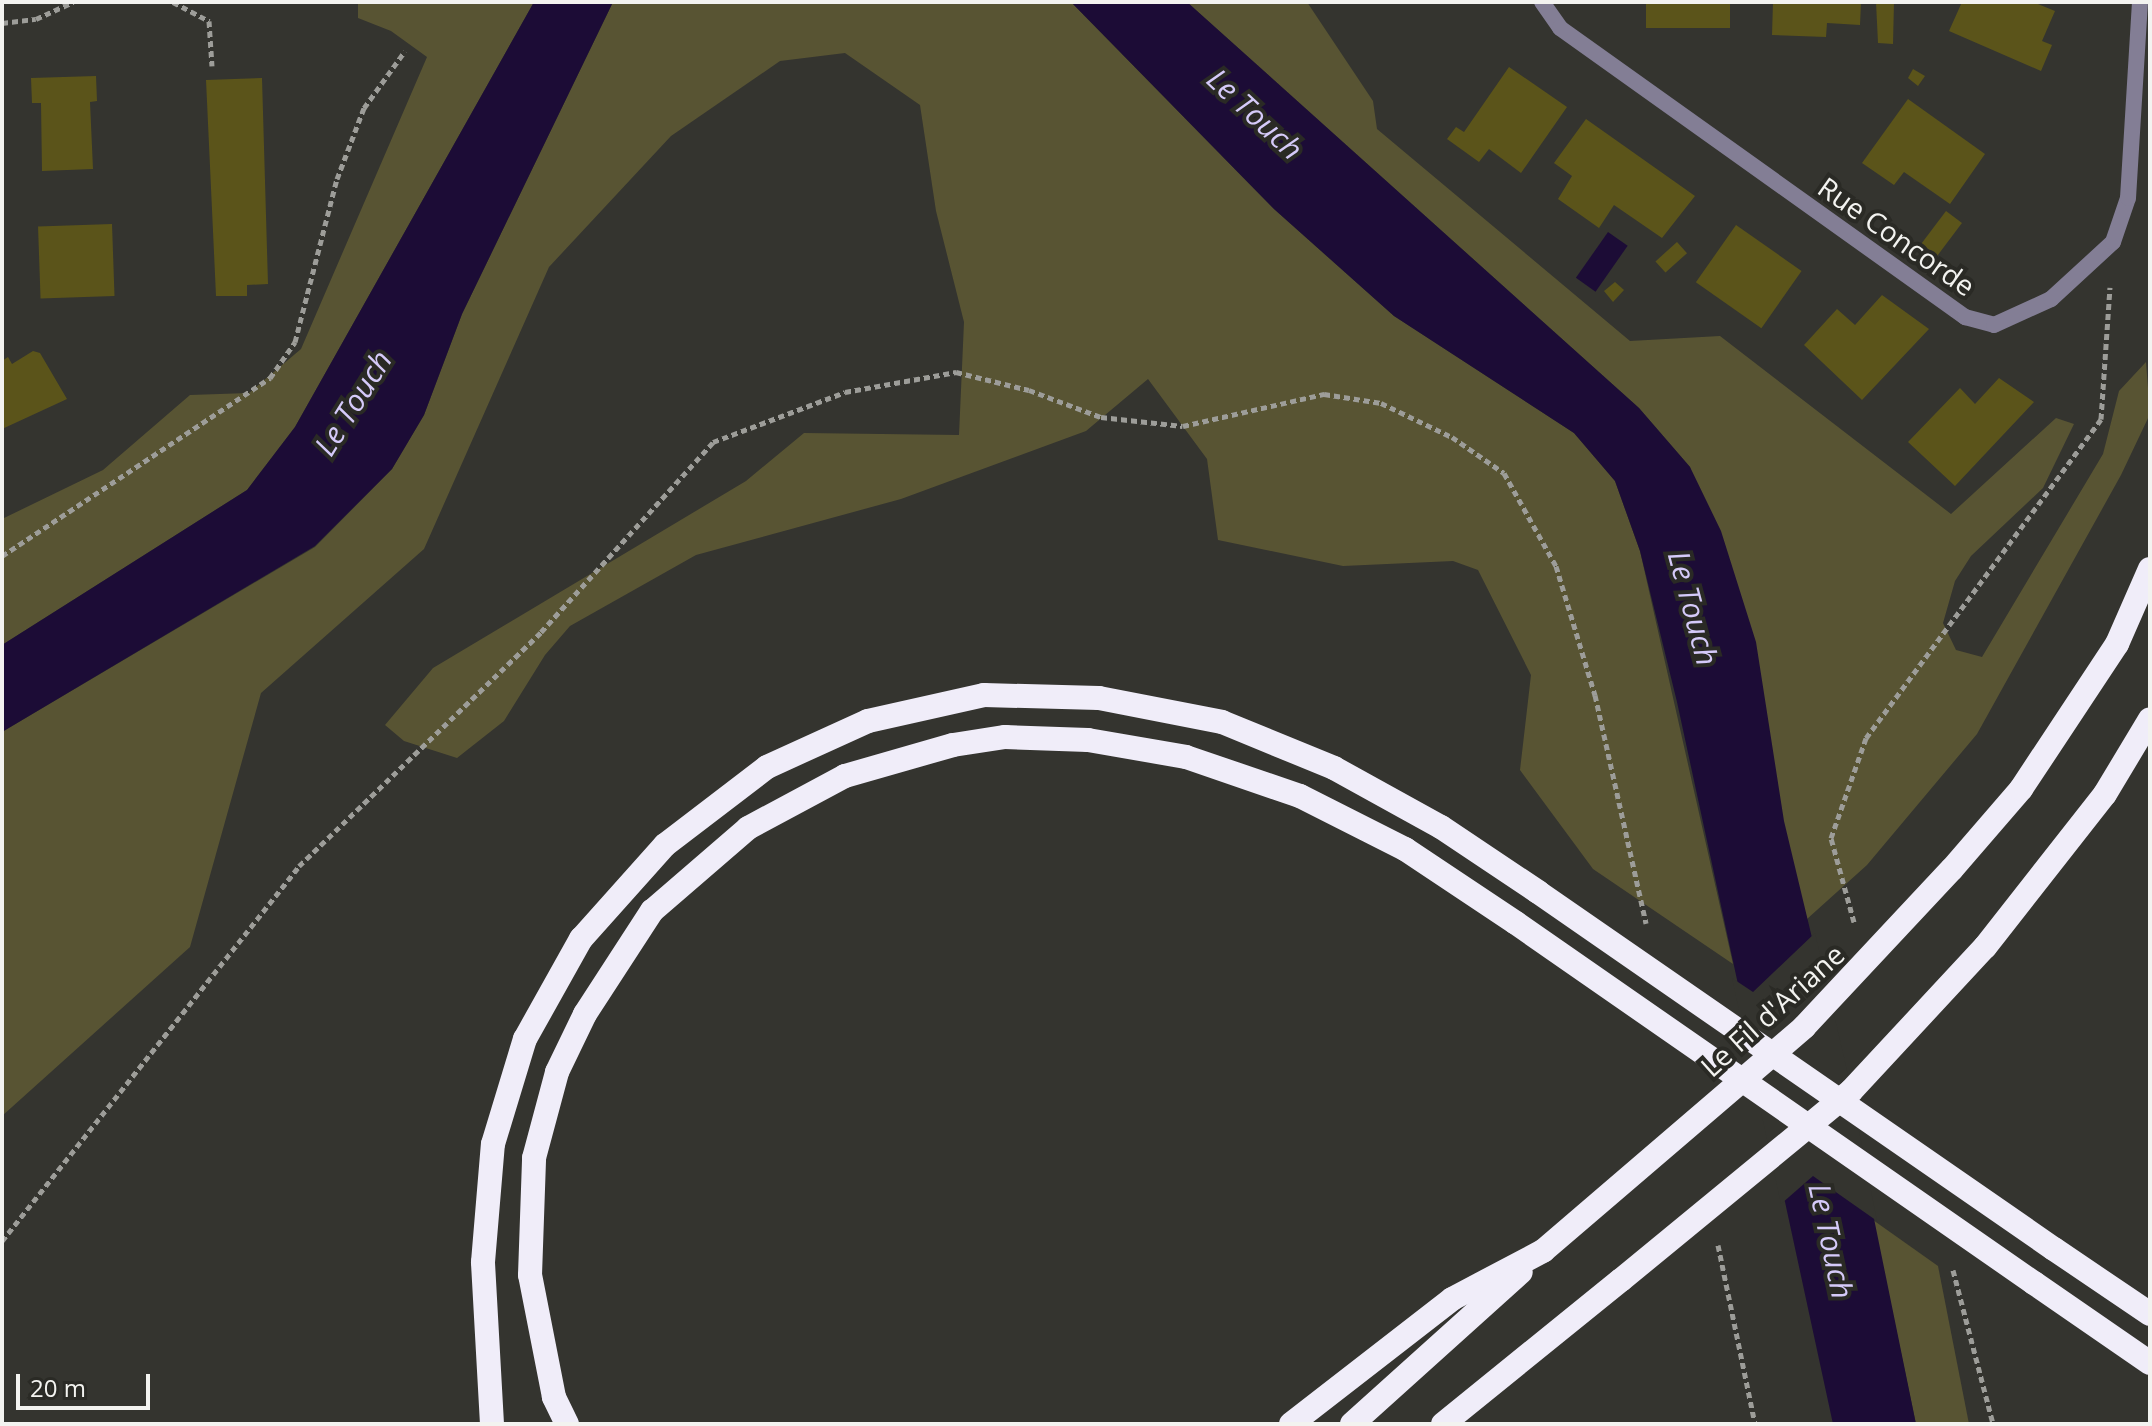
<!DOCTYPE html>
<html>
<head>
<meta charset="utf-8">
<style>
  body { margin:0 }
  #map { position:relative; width:2152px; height:1426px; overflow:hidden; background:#34342f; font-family:"Open Sans",sans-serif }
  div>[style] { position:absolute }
  .green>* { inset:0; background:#585433 }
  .water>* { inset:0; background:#1c0c36; transform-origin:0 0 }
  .pier>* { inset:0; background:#34342f }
  .building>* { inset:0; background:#5b541a; transform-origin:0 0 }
  .path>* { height:5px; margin-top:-2.5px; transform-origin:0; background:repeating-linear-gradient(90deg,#9d9d99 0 6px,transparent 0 10px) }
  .street>* { height:16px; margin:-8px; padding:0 8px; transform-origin:8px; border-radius:8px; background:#837e95 }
  .highway>* { height:24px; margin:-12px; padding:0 12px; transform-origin:12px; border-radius:12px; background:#f0edf9 }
  .highway-bridge>* { height:24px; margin:-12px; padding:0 12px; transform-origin:12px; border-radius:12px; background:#f0edf9 }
  span { translate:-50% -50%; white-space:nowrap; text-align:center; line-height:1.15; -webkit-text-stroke:8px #2a2a25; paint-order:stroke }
  .street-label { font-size:28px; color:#f3f3f0 }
  .water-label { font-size:30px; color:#d5caf9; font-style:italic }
  .frame { position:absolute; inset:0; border:4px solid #f3f3f0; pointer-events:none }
  .scale { position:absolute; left:16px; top:1374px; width:134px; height:36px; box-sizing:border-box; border:4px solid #f3f3f0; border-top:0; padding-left:10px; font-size:24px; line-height:28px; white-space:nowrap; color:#f3f3f0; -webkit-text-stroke:6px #2a2a25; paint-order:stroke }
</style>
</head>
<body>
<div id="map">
  <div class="green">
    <div style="clip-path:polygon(358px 2px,534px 2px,295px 427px,247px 490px,2px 645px,2px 519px,103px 470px,190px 395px,249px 393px,301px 349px,427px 57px,391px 31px,358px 18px)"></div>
    <div style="clip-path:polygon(613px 2px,1071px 2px,1274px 209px,1394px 316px,1574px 433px,1615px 481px,1640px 551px,1733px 964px,1593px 869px,1520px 770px,1531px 675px,1478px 570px,1453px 561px,1343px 566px,1218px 540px,1207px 459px,1148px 379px,1086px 431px,901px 499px,696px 555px,570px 626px,545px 655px,504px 721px,457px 758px,404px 741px,385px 725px,433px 668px,746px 481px,804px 433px,959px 435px,964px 322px,936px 211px,920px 105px,845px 53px,780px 61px,671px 136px,549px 267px,424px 549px,261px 693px,190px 947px,2px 1116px,2px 732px,315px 547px,392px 469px,424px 415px,462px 314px)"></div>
    <div style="clip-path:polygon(1187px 2px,1307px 2px,1373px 101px,1377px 129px,1630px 341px,1720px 336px,1951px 514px,2056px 418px,2074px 424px,2043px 488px,1971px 556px,1955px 581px,1943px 623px,1956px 650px,1982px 657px,2103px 454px,2119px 391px,2146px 362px,2150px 414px,2121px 475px,1977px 734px,1867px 865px,1807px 919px,1690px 467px,1639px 408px)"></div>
    <div style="clip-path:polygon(1873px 1220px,1938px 1266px,1969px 1424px,1916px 1424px)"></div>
  </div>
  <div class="water">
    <div style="clip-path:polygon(534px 2px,613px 2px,462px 314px,424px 415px,392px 469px,315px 546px,2px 732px,2px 645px,247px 490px,295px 427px)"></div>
    <div style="clip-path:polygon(1071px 2px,1187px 2px,1639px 408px,1690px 467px,1721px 531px,1756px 642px,1784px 821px,1843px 1067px,1916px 1424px,1833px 1424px,1677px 702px,1640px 551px,1615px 481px,1574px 433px,1394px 316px,1274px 209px)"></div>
    <div style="left:1608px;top:232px;width:24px;height:56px;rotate:35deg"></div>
  </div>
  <div class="pier">
    <div style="clip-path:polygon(1815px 933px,1846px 1066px,1877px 1221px,1813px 1176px,1781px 1204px,1732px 978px,1753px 992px)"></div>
  </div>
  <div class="building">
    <div style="left:1646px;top:2px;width:84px;height:26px"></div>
    <div style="clip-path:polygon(1773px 2px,1861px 2px,1860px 25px,1827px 23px,1826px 37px,1772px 35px)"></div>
    <div style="clip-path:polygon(1876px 2px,1894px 2px,1893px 44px,1878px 43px)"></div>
    <div style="clip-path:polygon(1962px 2px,2033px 2px,2055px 11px,2042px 41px,2052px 45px,2041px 71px,1949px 31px)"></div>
    <div style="clip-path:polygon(1509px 67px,1567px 107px,1521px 173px,1489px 149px,1479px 162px,1447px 139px,1456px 127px,1464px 132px)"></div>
    <div style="clip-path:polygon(1913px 69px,1925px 76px,1918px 86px,1908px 78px)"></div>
    <div style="clip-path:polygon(96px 76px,97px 101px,90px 102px,93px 169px,42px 171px,41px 103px,32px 103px,31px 78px)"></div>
    <div style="clip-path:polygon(262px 78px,268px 284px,247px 285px,247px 296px,216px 296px,206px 80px)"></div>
    <div style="clip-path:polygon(1908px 99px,1985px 154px,1950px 204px,1904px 172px,1894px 185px,1862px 163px)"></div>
    <div style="clip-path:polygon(1586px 119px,1695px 196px,1662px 238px,1614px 205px,1599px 228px,1558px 199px,1572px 176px,1554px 163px)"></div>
    <div style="left:1946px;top:211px;width:20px;height:41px;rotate:37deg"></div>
    <div style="left:112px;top:224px;width:72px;height:74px;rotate:88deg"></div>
    <div style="left:1736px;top:225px;width:80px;height:70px;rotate:35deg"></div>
    <div style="left:1677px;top:242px;width:15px;height:29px;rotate:48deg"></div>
    <div style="clip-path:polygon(1615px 282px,1624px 290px,1613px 302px,1604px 291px)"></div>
    <div style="clip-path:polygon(1882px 295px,1929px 329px,1862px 400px,1804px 345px,1837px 309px,1855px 325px)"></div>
    <div style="clip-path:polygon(33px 351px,40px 353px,67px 399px,2px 429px,2px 361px,8px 357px,12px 364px)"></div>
    <div style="clip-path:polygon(1999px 378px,2034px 402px,1955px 486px,1908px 442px,1960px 388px,1975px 404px)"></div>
  </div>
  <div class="path">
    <div style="left:173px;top:2px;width:41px;rotate:27.8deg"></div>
    <div style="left:209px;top:21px;width:45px;rotate:86.2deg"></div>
    <div style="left:2px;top:23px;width:34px;rotate:-7deg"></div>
    <div style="left:36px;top:19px;width:41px;rotate:-24.7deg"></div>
    <div style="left:2px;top:556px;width:322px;rotate:-33.6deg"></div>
    <div style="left:270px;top:378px;width:44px;rotate:-55.2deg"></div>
    <div style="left:295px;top:342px;width:168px;rotate:-75.6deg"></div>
    <div style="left:337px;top:179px;width:76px;rotate:-69.2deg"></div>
    <div style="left:364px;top:108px;width:70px;rotate:-54.3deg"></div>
    <div style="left:1854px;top:922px;width:87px;rotate:-105.3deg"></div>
    <div style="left:1831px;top:838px;width:106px;rotate:-70.7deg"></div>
    <div style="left:1866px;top:738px;width:396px;rotate:-53.6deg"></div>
    <div style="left:2101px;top:419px;width:132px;rotate:-86.1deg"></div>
    <div style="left:2px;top:1241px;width:478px;rotate:-51.6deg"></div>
    <div style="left:299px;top:866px;width:337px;rotate:-44deg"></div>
    <div style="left:541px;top:632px;width:256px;rotate:-47.8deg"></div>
    <div style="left:713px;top:442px;width:141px;rotate:-20.7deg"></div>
    <div style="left:845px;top:392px;width:113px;rotate:-10.2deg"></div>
    <div style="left:956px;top:372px;width:75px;rotate:13.9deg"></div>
    <div style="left:1029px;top:390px;width:77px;rotate:20.6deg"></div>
    <div style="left:1101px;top:417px;width:82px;rotate:6.3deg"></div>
    <div style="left:1183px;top:426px;width:145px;rotate:-12.8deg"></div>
    <div style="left:1324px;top:394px;width:58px;rotate:9deg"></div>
    <div style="left:1381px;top:403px;width:79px;rotate:25.6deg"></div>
    <div style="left:1452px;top:437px;width:63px;rotate:34.7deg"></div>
    <div style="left:1504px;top:473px;width:107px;rotate:60.8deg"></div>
    <div style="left:1556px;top:566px;width:135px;rotate:73.2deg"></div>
    <div style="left:1595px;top:695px;width:234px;rotate:77.4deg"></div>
    <div style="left:1718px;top:1245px;width:183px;rotate:78.3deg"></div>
    <div style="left:1953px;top:1270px;width:159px;rotate:75.4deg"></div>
  </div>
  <div class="street">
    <div style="left:1542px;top:2px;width:32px;rotate:55deg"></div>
    <div style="left:1560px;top:28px;width:498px;rotate:35.5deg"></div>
    <div style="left:1965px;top:317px;width:30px;rotate:15deg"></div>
    <div style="left:1994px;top:325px;width:63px;rotate:-24.5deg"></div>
    <div style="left:2051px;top:299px;width:84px;rotate:-42.6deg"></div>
    <div style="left:2113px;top:242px;width:46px;rotate:-71.2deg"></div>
    <div style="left:2128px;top:198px;width:196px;rotate:-86.5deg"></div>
  </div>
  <div class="highway">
    <div style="left:1952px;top:869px;width:106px;rotate:-49.2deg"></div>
    <div style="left:2021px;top:789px;width:174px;rotate:-56.5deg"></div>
    <div style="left:2117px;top:644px;width:82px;rotate:-66.3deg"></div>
    <div style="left:1985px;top:947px;width:194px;rotate:-51.9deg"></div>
    <div style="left:2105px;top:794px;width:87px;rotate:-59deg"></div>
    <div style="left:2054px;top:1249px;width:116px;rotate:34.1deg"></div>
    <div style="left:2034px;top:1283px;width:141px;rotate:34.6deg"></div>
    <div style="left:492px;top:1424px;width:162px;rotate:-93.2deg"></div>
    <div style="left:483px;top:1262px;width:118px;rotate:-85.2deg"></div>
    <div style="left:493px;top:1144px;width:110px;rotate:-73.1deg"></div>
    <div style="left:525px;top:1039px;width:115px;rotate:-60.8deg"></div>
    <div style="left:581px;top:939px;width:126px;rotate:-48.2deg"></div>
    <div style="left:665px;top:845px;width:128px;rotate:-37.4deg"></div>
    <div style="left:767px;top:767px;width:111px;rotate:-24.5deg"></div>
    <div style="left:868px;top:721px;width:119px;rotate:-12.6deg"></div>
    <div style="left:984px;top:695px;width:115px;rotate:1.5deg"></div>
    <div style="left:1099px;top:698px;width:125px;rotate:11deg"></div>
    <div style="left:1222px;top:722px;width:121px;rotate:22.3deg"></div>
    <div style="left:1334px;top:768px;width:122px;rotate:28.9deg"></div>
    <div style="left:1441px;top:827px;width:117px;rotate:33.8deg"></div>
    <div style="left:567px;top:1424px;width:30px;rotate:-116deg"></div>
    <div style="left:554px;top:1397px;width:124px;rotate:-101.1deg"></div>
    <div style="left:530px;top:1275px;width:117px;rotate:-88deg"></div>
    <div style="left:534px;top:1158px;width:89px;rotate:-75deg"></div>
    <div style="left:557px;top:1072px;width:64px;rotate:-64.2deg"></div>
    <div style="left:585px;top:1014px;width:123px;rotate:-57deg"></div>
    <div style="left:652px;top:911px;width:127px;rotate:-40.8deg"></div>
    <div style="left:748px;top:828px;width:110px;rotate:-28.2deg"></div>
    <div style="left:845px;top:776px;width:112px;rotate:-16deg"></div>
    <div style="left:953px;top:745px;width:53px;rotate:-8.7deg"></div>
    <div style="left:1005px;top:737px;width:83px;rotate:2.1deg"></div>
    <div style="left:1088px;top:740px;width:99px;rotate:9.8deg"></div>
    <div style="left:1186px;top:757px;width:120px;rotate:18.9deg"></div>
    <div style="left:1300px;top:796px;width:118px;rotate:26.8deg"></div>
    <div style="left:1405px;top:849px;width:133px;rotate:33.7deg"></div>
    <div style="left:1291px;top:1424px;width:204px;rotate:-37.8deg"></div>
    <div style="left:1452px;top:1299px;width:103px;rotate:-27.8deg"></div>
    <div style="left:1352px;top:1424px;width:227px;rotate:-42deg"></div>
    <div style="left:1443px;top:1424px;width:229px;rotate:-39deg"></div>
  </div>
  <div class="highway-bridge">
    <div style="left:1538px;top:892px;width:627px;rotate:34.68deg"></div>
    <div style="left:1516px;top:923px;width:631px;rotate:34.8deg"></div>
    <div style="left:1543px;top:1251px;width:344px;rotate:-40.6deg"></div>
    <div style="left:1804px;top:1027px;width:216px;rotate:-46.9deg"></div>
    <div style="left:1621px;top:1280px;width:298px;rotate:-39.4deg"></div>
    <div style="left:1851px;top:1091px;width:197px;rotate:-47.1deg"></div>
  </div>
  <div class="street-label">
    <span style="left:1897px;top:236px;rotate:35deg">Rue Concorde</span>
    <span style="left:1772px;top:1010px;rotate:-42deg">Le Fil d'Ariane</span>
  </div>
  <div class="water-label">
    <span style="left:1255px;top:114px;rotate:43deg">Le Touch</span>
    <span style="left:353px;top:403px;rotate:-58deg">Le Touch</span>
    <span style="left:1693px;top:608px;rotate:75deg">Le Touch</span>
    <span style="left:1831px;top:1241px;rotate:78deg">Le Touch</span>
  </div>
  <div class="frame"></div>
  <div class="scale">20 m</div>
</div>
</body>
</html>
